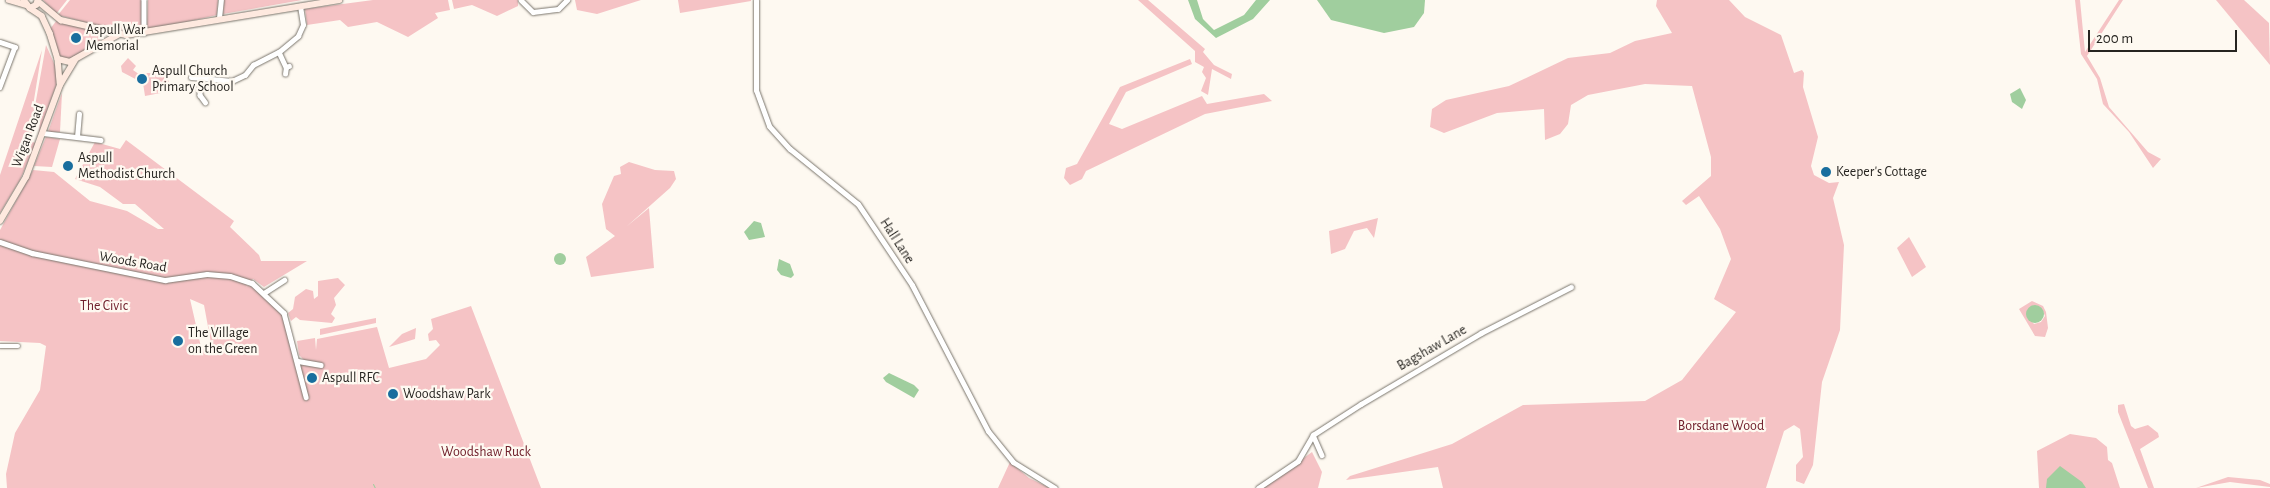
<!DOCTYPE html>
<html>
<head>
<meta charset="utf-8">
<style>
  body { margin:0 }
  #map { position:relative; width:2270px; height:488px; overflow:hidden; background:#fef9f1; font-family:"Alegreya Sans",sans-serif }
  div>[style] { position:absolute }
  .green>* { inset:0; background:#f5c3c5 }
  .water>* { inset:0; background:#a0ce9e }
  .round { border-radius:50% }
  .stream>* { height:1px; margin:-0.5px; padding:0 0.5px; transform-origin:0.5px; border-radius:0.5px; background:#a0ce9e }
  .roads { filter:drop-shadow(0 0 1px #7a756c) drop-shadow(0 0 1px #7a756c) }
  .minor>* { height:4.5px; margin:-2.25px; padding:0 2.25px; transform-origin:2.25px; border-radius:2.25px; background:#fff }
  .tertiary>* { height:5px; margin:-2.5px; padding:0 2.5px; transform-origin:2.5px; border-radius:2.5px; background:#fff }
  .secondary>* { height:5.5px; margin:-2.75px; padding:0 2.75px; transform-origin:2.75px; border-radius:2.75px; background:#fee9df }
  .dots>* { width:14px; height:14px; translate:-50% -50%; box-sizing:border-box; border:2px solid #fef9f1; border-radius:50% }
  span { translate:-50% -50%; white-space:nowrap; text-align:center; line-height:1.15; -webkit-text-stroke:4.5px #fef9f1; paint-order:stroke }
  .poi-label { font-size:14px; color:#272521 }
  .left { translate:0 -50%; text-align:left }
  .street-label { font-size:14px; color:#272521 }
  .park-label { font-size:14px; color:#70202c }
  .scale { position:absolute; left:2088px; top:30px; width:149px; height:22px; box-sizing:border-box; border:2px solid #272521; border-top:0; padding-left:6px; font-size:15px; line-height:18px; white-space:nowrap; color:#272521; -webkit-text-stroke:4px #fef9f1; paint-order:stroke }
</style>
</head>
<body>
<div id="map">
  <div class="green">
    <div style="clip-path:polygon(43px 0,67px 0,56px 14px)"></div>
    <div style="clip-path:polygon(70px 0,142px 0,141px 31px,121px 32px,58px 15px)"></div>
    <div style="clip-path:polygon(148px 0,218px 0,217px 15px,147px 31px)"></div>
    <div style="clip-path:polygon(224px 0,302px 0,223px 14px)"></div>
    <div style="clip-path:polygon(373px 0,448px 0,450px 10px,435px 13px,438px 18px,408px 37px,377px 22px,348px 27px,340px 20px,307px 25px,305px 9px)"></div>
    <div style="clip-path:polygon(452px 0,518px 0,518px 6px,497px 16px,472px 5px,454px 9px)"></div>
    <div style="clip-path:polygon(575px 0,641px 0,597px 14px,577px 10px)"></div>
    <div style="clip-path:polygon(678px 0,751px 0,751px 1px,680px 13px)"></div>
    <div style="clip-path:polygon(1138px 0,1148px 0,1205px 49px,1203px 52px,1214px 65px,1232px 74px,1231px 79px,1212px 69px,1208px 95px,1201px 91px,1206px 78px,1202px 72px,1204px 67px,1195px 62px,1195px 51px)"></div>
    <div style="clip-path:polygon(1657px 0,1729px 0,1745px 17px,1781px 35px,1794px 73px,1802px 70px,1804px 73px,1803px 87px,1818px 137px,1811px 166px,1814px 175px,1829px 183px,1839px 182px,1833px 198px,1844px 245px,1840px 330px,1822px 382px,1813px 465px,1804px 484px,1796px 481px,1796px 465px,1803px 457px,1800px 429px,1794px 425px,1784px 431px,1766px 488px,1443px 488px,1438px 467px,1346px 480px,1350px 476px,1452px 444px,1523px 405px,1645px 401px,1682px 380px,1736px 312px,1714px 299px,1731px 259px,1720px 229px,1699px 196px,1686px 205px,1682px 201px,1711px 176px,1711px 157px,1692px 86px,1645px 84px,1588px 95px,1571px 105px,1568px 124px,1560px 134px,1545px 140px,1544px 109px,1497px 113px,1444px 133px,1430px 127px,1432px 109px,1446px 100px,1509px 86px,1568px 58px,1610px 53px,1635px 41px,1672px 33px,1656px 6px)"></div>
    <div style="clip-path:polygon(2075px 0,2080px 0,2085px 52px,2119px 0,2123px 0,2087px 56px,2100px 78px,2109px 107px,2148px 152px,2161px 159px,2153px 168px,2129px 132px,2103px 104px,2097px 79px,2081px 54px)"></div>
    <div style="clip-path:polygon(2216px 0,2244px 0,2269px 23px,2270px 65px)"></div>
    <div style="clip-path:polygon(57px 20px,95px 29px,101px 38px,99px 44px,75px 60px,61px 61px,50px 29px)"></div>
    <div style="clip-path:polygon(46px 45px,57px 70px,57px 83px,38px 136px,41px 117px,35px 106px)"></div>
    <div style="clip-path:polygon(42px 50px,33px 106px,37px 119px,29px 141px,36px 143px,20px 180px,0 213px,0 175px)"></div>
    <div style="clip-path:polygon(128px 58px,136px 66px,133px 70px,143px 77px,147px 73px,155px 73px,156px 77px,167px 75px,171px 91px,145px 96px,143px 83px,122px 72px,121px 66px)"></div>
    <div style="clip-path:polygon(1190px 59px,1192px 64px,1126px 92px,1109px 124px,1122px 129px,1202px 96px,1207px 104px,1264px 94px,1272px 101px,1205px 114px,1086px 171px,1082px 179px,1070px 185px,1064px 178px,1066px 168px,1077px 164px,1120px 87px)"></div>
    <div style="clip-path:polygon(62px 93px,60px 132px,48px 132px,55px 112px)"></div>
    <div style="clip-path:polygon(46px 137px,60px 139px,52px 167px,34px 166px)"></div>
    <div style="clip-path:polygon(evenodd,126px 140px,234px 221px,230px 227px,259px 255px,261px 261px,307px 261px,264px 287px,253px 279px,246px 287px,252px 283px,284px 313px,298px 361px,304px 360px,299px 355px,297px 341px,315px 338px,316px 350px,317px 339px,377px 327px,389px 368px,426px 359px,440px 345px,436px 340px,429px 341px,428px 334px,433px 329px,431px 319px,471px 306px,541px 488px,7px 488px,6px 474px,15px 433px,40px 390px,46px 346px,40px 343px,0 341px,0 230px,33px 170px,54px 172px,90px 201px,127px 211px,158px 229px,164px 229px,135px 204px,123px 204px,100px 187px,75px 179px,95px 142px,120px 149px,126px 140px,190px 299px,204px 305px,211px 343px,201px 347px,190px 299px)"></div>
    <div style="clip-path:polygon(629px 162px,655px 170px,674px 171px,676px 179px,670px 188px,626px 227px,649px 208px,654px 268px,591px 277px,586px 257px,615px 236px,606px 229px,602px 204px,614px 176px,621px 174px,620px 167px)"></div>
    <div style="clip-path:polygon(1378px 218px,1374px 238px,1367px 228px,1354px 231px,1345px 249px,1331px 254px,1329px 231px)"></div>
    <div style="clip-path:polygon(1909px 237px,1926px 267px,1912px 277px,1897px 248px)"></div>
    <div style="clip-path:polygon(338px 278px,345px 285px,334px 298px,336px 305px,331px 314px,335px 318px,332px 323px,300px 320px,296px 317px,291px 321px,288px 313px,293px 309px,295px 297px,306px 289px,313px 291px,314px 299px,318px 296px,318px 281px)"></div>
    <div style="clip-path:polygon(evenodd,2032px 301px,2043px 306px,2046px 312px,2048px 328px,2045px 337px,2035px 336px,2019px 309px,2032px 301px,2043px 311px,2045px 316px,2041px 322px,2034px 324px,2029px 318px,2043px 311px)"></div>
    <div style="clip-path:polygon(376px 318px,376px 323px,320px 335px,320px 329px)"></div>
    <div style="clip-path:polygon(416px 328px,415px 339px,389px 347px,402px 334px)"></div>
    <div style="clip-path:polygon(2124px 404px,2131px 426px,2135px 429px,2148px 425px,2158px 433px,2159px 437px,2140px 449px,2154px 488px,2148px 488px,2118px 412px,2118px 405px)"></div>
    <div style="clip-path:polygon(2070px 434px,2096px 438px,2107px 447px,2108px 460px,2112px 463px,2120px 488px,2039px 488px,2037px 451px)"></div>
    <div style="clip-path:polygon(1312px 452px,1322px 472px,1318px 488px,1263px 488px)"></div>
    <div style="clip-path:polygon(1010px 462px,1029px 478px,1050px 488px,998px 488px)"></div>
    <div style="clip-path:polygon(2228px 477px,2260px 480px,2270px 484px,2270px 487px,2230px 482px,2196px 488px)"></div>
  </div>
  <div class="water">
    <div style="clip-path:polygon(1188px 0,1197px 0,1203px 19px,1214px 30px,1244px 15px,1256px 0,1270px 0,1253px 19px,1216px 38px,1195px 19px)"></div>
    <div style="clip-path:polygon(1317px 0,1425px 0,1424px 13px,1414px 27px,1384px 33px,1331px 20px)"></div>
    <div style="clip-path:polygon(2020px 88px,2026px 100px,2022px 109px,2012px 102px,2010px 94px)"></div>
    <div style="clip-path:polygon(754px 221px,761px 223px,765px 237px,749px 240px,744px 232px)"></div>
    <div class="round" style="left:554px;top:253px;width:12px;height:12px"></div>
    <div style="clip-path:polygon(779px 259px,790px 264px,794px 275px,791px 278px,781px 275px,777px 270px)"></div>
    <div class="round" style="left:2026px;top:305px;width:18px;height:18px"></div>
    <div style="clip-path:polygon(889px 373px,914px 385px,919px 390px,914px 398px,886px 382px,883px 378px)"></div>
    <div style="clip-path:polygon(2060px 466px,2082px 482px,2086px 488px,2046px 488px,2047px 479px)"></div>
  </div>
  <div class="stream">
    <div style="left:373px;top:484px;width:4px;rotate:63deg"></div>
  </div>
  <div class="roads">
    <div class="minor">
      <div style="left:144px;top:0;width:33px;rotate:90deg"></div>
      <div style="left:521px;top:0;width:17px;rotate:45deg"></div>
      <div style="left:533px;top:12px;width:25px;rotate:-7deg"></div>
      <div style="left:558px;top:9px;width:13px;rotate:-45deg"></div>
      <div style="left:219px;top:18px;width:18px;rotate:-84deg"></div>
      <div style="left:0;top:42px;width:16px;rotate:18deg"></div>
      <div style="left:15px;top:47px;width:43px;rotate:110.6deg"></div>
      <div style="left:279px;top:52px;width:17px;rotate:65deg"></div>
      <div style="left:285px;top:74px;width:7px;rotate:-82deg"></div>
      <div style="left:286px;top:67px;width:3px;rotate:-18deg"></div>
      <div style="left:191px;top:77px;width:41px;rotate:5.6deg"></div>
      <div style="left:232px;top:81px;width:14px;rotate:-25deg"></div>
      <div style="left:245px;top:75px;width:13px;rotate:-51deg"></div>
      <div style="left:253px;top:65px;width:29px;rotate:-27deg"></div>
      <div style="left:279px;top:52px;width:25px;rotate:-40deg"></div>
      <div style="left:298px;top:36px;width:12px;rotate:-66deg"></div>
      <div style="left:303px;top:25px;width:19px;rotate:-99deg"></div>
      <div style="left:200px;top:78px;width:17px;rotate:90deg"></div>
      <div style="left:200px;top:95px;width:9px;rotate:54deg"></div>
      <div style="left:43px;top:133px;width:58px;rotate:6.9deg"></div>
      <div style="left:77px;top:137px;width:23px;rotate:-85deg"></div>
      <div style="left:0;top:242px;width:34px;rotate:19deg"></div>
      <div style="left:32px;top:253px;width:136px;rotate:11.5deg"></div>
      <div style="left:165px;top:280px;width:42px;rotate:-8.1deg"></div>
      <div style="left:207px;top:274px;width:23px;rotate:5deg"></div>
      <div style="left:230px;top:276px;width:23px;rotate:18deg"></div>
      <div style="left:252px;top:283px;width:44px;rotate:43.2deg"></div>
      <div style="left:284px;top:313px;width:87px;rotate:75.3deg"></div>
      <div style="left:264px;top:293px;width:24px;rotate:-33deg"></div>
      <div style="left:0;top:346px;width:18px"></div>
      <div style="left:298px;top:361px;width:23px;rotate:10deg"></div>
      <div style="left:1313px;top:435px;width:22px;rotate:66deg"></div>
      <div style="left:1258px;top:488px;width:48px;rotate:-34deg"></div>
      <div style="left:1298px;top:461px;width:30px;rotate:-60deg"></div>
      <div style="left:1313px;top:435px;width:57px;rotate:-32.9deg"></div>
      <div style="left:1361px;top:404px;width:139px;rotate:-30.6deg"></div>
      <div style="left:1481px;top:333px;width:101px;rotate:-27.1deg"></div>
    </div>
    <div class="tertiary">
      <div style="left:756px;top:0;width:90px;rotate:90deg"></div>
      <div style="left:756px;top:90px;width:38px;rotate:70deg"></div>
      <div style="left:769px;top:126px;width:31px;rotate:48deg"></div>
      <div style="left:790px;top:149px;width:87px;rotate:39deg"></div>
      <div style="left:858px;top:204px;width:97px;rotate:56.3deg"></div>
      <div style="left:912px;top:285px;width:165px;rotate:62.5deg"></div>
      <div style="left:988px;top:431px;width:40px;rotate:51deg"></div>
      <div style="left:1013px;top:462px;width:49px;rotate:31.8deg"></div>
    </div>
    <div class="secondary">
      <div style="left:9px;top:0;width:18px;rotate:16deg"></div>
      <div style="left:24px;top:0;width:10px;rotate:53deg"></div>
      <div style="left:30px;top:8px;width:7px;rotate:-27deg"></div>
      <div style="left:36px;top:5px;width:5px;rotate:-68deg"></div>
      <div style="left:38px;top:1px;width:30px;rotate:40deg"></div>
      <div style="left:61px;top:20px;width:67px;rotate:13deg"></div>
      <div style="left:126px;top:35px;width:216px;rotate:-9.3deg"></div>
      <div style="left:30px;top:8px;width:14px;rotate:34deg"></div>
      <div style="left:42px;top:16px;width:19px;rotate:65deg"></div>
      <div style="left:50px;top:33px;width:27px;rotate:73deg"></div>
      <div style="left:58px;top:59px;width:24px;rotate:85deg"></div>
      <div style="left:58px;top:59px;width:12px;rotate:14deg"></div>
      <div style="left:70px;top:62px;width:55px;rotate:-29.4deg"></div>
      <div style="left:0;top:221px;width:51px;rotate:-59.4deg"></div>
      <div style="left:26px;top:177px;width:98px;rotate:-69.7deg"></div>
      <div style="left:60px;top:85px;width:29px;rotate:-59deg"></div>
    </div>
  </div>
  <div class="dots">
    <div style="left:76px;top:38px;background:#196e9e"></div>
    <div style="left:142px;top:79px;background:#196e9e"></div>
    <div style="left:68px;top:166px;background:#196e9e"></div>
    <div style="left:1826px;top:172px;background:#196e9e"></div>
    <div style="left:178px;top:341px;background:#196e9e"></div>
    <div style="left:312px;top:378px;background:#196e9e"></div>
    <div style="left:393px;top:394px;background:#196e9e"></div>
  </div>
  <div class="poi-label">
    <span class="left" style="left:86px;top:38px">Aspull War<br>Memorial</span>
    <span class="left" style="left:152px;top:79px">Aspull Church<br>Primary School</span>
    <span class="left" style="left:78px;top:166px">Aspull<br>Methodist Church</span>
    <span class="left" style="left:1836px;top:172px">Keeper's Cottage</span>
    <span class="left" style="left:188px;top:341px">The Village<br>on the Green</span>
    <span class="left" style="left:322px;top:378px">Aspull RFC</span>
    <span class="left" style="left:403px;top:394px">Woodshaw Park</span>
  </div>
  <div class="street-label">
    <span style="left:28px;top:136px;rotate:-69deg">Wigan Road</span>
    <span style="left:897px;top:241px;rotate:57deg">Hall Lane</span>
    <span style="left:133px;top:262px;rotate:10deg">Woods Road</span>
    <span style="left:1432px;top:348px;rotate:-30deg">Bagshaw Lane</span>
  </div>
  <div class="park-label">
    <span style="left:104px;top:306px">The Civic</span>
    <span style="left:1721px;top:426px">Borsdane Wood</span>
    <span style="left:486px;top:452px">Woodshaw Ruck</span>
  </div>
  <div class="scale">200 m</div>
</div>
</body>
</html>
